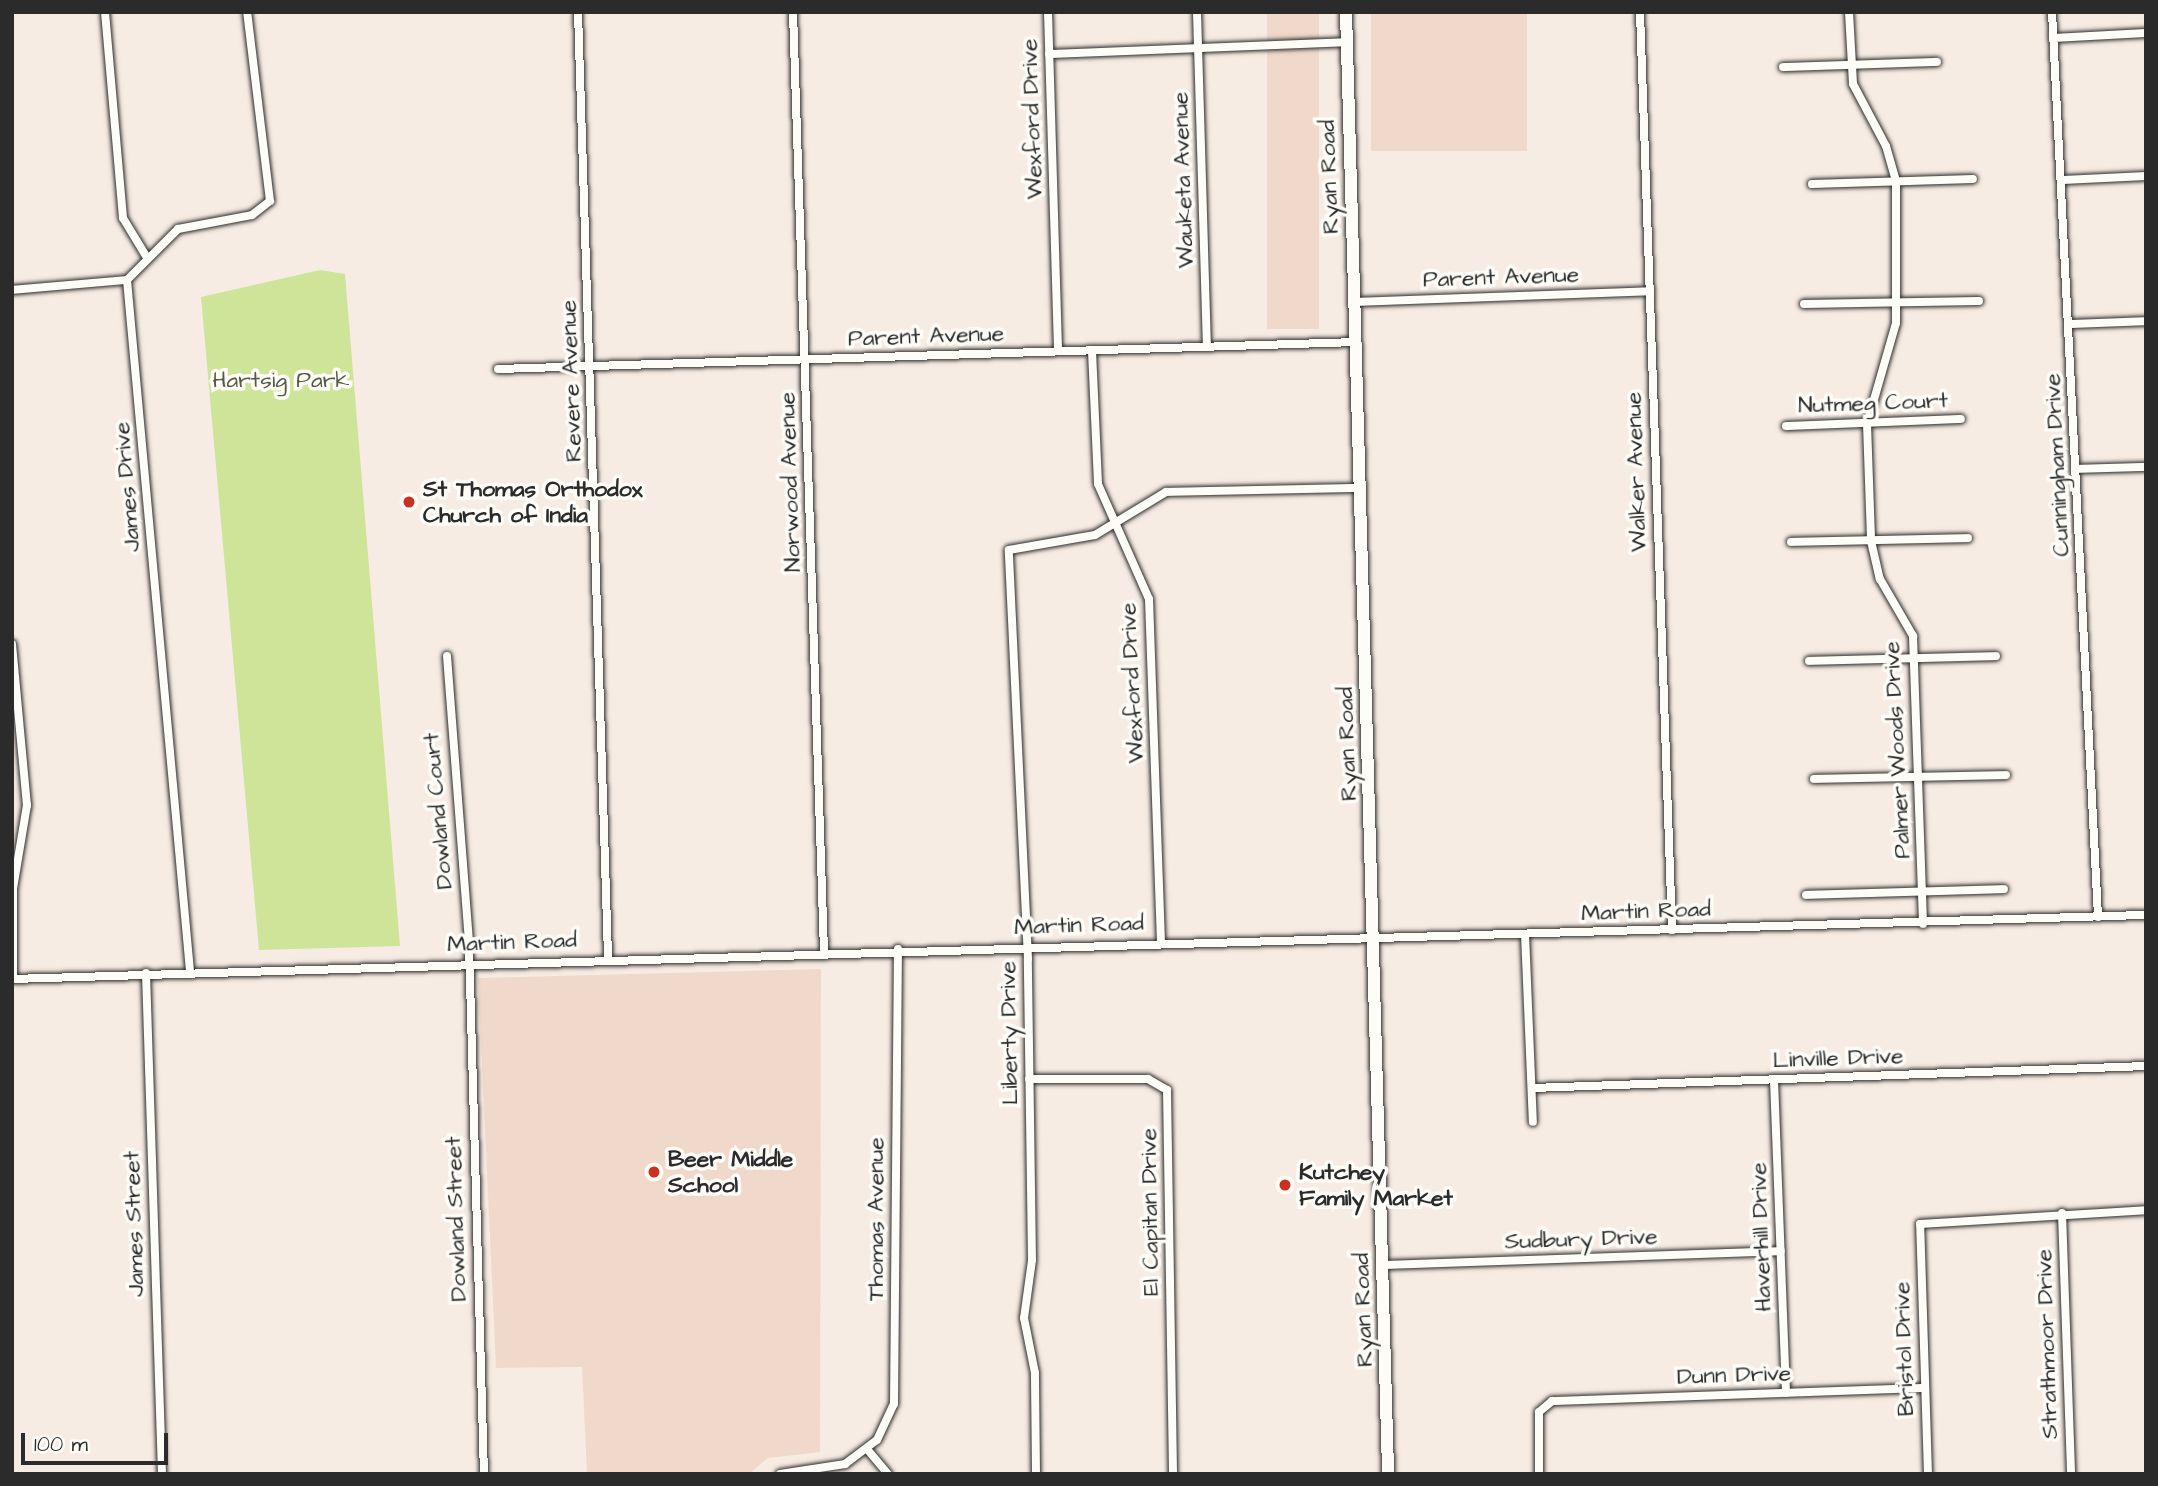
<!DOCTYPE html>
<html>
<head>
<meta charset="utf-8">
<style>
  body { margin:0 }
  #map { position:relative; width:2158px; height:1486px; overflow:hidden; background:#f7ece3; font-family:"Architects Daughter",sans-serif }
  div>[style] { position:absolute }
  .built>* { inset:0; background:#f0d9cb; transform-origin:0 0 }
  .green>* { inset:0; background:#cde499 }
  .roads { filter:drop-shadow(0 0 2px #2b2b2b) drop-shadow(0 0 2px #2b2b2b) }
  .minor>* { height:8px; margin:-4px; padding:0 4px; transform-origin:4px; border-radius:4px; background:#fdfcf7 }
  .secondary>* { height:12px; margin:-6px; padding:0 6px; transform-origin:6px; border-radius:6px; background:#fdfcf7 }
  .dots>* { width:19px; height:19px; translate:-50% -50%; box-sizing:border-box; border:4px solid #fdfcf7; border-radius:50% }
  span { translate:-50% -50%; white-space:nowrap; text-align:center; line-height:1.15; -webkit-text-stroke:7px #fdfcf7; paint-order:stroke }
  .street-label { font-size:23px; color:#2b2b2b }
  .park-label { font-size:23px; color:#545946 }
  .poi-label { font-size:23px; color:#2b2b2b; font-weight:700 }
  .left { translate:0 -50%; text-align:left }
  .frame { position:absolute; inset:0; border:14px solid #2b2b2b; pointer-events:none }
  .scale { position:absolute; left:21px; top:1433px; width:147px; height:32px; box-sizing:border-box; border:4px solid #2b2b2b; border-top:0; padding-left:9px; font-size:21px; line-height:24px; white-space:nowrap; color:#2b2b2b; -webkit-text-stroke:5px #fdfcf7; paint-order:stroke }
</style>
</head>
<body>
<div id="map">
  <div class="built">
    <div style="left:1267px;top:12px;width:52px;height:317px"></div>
    <div style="left:1371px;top:12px;width:156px;height:139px"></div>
    <div style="clip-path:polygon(821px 969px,820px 1452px,768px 1458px,749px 1474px,587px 1474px,582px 1367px,496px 1368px,478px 978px)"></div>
  </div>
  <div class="green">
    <div style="clip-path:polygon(320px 270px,345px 274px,400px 946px,259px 950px,201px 297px)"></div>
  </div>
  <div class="roads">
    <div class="minor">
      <div style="left:105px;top:12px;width:207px;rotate:85deg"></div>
      <div style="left:123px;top:218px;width:44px;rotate:58.8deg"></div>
      <div style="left:578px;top:12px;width:946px;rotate:88.18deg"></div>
      <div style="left:793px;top:12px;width:939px;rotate:88.11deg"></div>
      <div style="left:1048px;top:12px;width:339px;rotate:88.3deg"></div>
      <div style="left:1197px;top:12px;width:335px;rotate:88.3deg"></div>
      <div style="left:1640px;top:12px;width:919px;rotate:88deg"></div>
      <div style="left:1849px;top:12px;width:72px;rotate:86.8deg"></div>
      <div style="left:1853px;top:84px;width:70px;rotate:62deg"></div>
      <div style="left:1886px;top:146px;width:37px;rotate:74deg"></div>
      <div style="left:1896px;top:182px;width:141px;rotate:90deg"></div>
      <div style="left:1896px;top:323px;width:105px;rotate:106deg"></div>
      <div style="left:1867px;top:424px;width:117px;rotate:88deg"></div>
      <div style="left:1871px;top:541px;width:39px;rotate:77deg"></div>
      <div style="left:1880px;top:579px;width:66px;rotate:59.9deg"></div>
      <div style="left:1913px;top:636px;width:288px;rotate:88deg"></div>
      <div style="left:2052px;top:12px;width:906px;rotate:87.09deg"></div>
      <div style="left:2053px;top:38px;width:93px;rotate:-3.1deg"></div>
      <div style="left:1049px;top:54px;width:298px;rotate:-2.3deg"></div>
      <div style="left:1783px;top:67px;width:154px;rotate:-1.9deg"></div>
      <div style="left:2063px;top:180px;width:83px;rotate:-2.8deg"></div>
      <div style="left:1812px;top:184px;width:161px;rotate:-1.8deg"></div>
      <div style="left:12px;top:290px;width:115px;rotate:-5deg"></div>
      <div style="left:1354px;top:302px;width:296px;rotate:-2.1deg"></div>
      <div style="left:1804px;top:304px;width:175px;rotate:-1deg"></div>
      <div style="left:2069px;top:324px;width:77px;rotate:-2.2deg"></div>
      <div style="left:1092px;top:351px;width:133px;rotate:87.4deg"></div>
      <div style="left:1098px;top:484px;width:126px;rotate:66.1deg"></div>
      <div style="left:1149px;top:599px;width:343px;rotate:88deg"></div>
      <div style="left:498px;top:369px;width:858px;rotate:-1.8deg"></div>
      <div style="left:1786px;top:426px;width:175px;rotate:-2.3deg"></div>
      <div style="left:2077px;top:469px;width:69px;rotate:-1.7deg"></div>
      <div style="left:1791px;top:542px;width:177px;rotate:-1.3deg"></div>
      <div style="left:12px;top:644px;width:162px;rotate:84.7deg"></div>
      <div style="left:27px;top:805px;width:85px;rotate:99.5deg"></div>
      <div style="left:13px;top:889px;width:90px;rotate:90deg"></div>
      <div style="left:447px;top:656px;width:290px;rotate:85.6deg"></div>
      <div style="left:469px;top:945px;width:529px;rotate:88.38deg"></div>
      <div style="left:1809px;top:661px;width:187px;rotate:-1.5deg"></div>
      <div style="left:1814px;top:779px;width:192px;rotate:-1.2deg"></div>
      <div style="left:1806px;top:895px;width:198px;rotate:-1.7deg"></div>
      <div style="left:1525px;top:934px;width:188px;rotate:87.6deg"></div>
      <div style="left:190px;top:971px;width:694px;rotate:-95.21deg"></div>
      <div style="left:127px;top:280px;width:72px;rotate:-45deg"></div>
      <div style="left:178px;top:229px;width:75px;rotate:-10.7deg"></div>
      <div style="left:252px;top:215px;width:23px;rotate:-38deg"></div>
      <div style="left:270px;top:201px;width:190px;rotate:-96.9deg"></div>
      <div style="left:146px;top:973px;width:501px;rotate:88.17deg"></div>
      <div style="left:12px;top:979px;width:2135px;rotate:-1.72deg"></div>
      <div style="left:1029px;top:1079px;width:119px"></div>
      <div style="left:1148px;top:1079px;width:22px;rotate:30deg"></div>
      <div style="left:1167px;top:1090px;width:384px;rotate:89.1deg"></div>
      <div style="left:1774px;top:1080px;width:313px;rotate:87.8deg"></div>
      <div style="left:1532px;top:1088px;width:614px;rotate:-2.05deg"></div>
      <div style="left:2062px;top:1213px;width:261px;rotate:88deg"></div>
      <div style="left:1382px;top:1265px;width:399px;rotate:-2deg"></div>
      <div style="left:867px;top:1449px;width:33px;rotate:50deg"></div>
      <div style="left:780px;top:1474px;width:66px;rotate:-8.7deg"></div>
      <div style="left:845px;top:1464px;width:40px;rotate:-37deg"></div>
      <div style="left:877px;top:1440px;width:40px;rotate:-65deg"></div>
      <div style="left:894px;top:1404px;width:455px;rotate:-89.5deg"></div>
      <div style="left:1036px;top:1474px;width:101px;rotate:-90.6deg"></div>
      <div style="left:1035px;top:1373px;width:56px;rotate:-101.3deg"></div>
      <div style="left:1024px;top:1318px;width:59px;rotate:-82.1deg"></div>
      <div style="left:1032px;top:1260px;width:301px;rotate:-90.8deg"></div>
      <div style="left:1028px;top:959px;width:409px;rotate:-92.7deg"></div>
      <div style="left:1009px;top:550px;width:87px;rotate:-9.9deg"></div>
      <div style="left:1095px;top:535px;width:83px;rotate:-31.2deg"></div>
      <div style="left:1166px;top:492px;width:194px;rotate:-1.2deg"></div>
      <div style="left:1539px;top:1474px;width:62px;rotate:-90deg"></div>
      <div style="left:1539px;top:1412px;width:17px;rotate:-40deg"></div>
      <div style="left:1552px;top:1401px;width:373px;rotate:-2deg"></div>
      <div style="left:1928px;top:1474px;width:250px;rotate:-91.8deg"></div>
      <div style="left:1920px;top:1224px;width:226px;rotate:-3.5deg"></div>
    </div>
    <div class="secondary">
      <div style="left:1346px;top:12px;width:1463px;rotate:88.35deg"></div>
    </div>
  </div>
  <div class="dots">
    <div style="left:409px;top:502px;background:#c8321e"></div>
    <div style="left:654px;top:1172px;background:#c8321e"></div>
    <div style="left:1285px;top:1185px;background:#c8321e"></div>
  </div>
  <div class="street-label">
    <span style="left:1032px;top:119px;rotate:-92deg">Wexford Drive</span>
    <span style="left:1329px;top:177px;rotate:-92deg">Ryan Road</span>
    <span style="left:1183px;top:180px;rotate:-92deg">Wauketa Avenue</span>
    <span style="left:1501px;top:277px;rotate:-2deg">Parent Avenue</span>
    <span style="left:926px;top:336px;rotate:-2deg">Parent Avenue</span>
    <span style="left:571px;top:381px;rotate:-92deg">Revere Avenue</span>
    <span style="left:1873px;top:403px;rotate:-2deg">Nutmeg Court</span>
    <span style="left:2057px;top:465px;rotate:-93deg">Cunningham Drive</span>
    <span style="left:1636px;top:472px;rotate:-92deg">Walker Avenue</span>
    <span style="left:790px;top:482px;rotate:-92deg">Norwood Avenue</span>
    <span style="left:127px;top:487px;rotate:-95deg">James Drive</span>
    <span style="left:1132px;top:683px;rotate:-93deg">Wexford Drive</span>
    <span style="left:1347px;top:744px;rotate:-92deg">Ryan Road</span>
    <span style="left:1897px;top:750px;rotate:-93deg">Palmer Woods Drive</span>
    <span style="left:438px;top:811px;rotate:-95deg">Dowland Court</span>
    <span style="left:1646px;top:911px;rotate:-2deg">Martin Road</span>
    <span style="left:1079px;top:925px;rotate:-2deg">Martin Road</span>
    <span style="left:512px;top:942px;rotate:-2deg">Martin Road</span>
    <span style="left:1009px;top:1033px;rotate:-91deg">Liberty Drive</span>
    <span style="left:1838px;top:1058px;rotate:-2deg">Linville Drive</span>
    <span style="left:1150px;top:1212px;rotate:-91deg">El Capitan Drive</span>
    <span style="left:456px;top:1219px;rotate:-92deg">Dowland Street</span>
    <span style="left:876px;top:1219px;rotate:-90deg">Thomas Avenue</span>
    <span style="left:134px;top:1224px;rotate:-92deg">James Street</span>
    <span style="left:1761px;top:1237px;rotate:-92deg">Haverhill Drive</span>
    <span style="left:1581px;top:1239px;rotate:-2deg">Sudbury Drive</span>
    <span style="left:1363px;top:1310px;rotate:-92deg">Ryan Road</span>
    <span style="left:2047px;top:1344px;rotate:-92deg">Strathmoor Drive</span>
    <span style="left:1904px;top:1349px;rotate:-92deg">Bristol Drive</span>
    <span style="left:1734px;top:1375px;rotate:-2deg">Dunn Drive</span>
  </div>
  <div class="park-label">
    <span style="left:281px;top:380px">Hartsig Park</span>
  </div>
  <div class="poi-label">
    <span class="left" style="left:423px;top:502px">St Thomas Orthodox<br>Church of India</span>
    <span class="left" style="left:668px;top:1172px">Beer Middle<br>School</span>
    <span class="left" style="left:1299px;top:1185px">Kutchey<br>Family Market</span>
  </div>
  <div class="frame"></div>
  <div class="scale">100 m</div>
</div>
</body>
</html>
